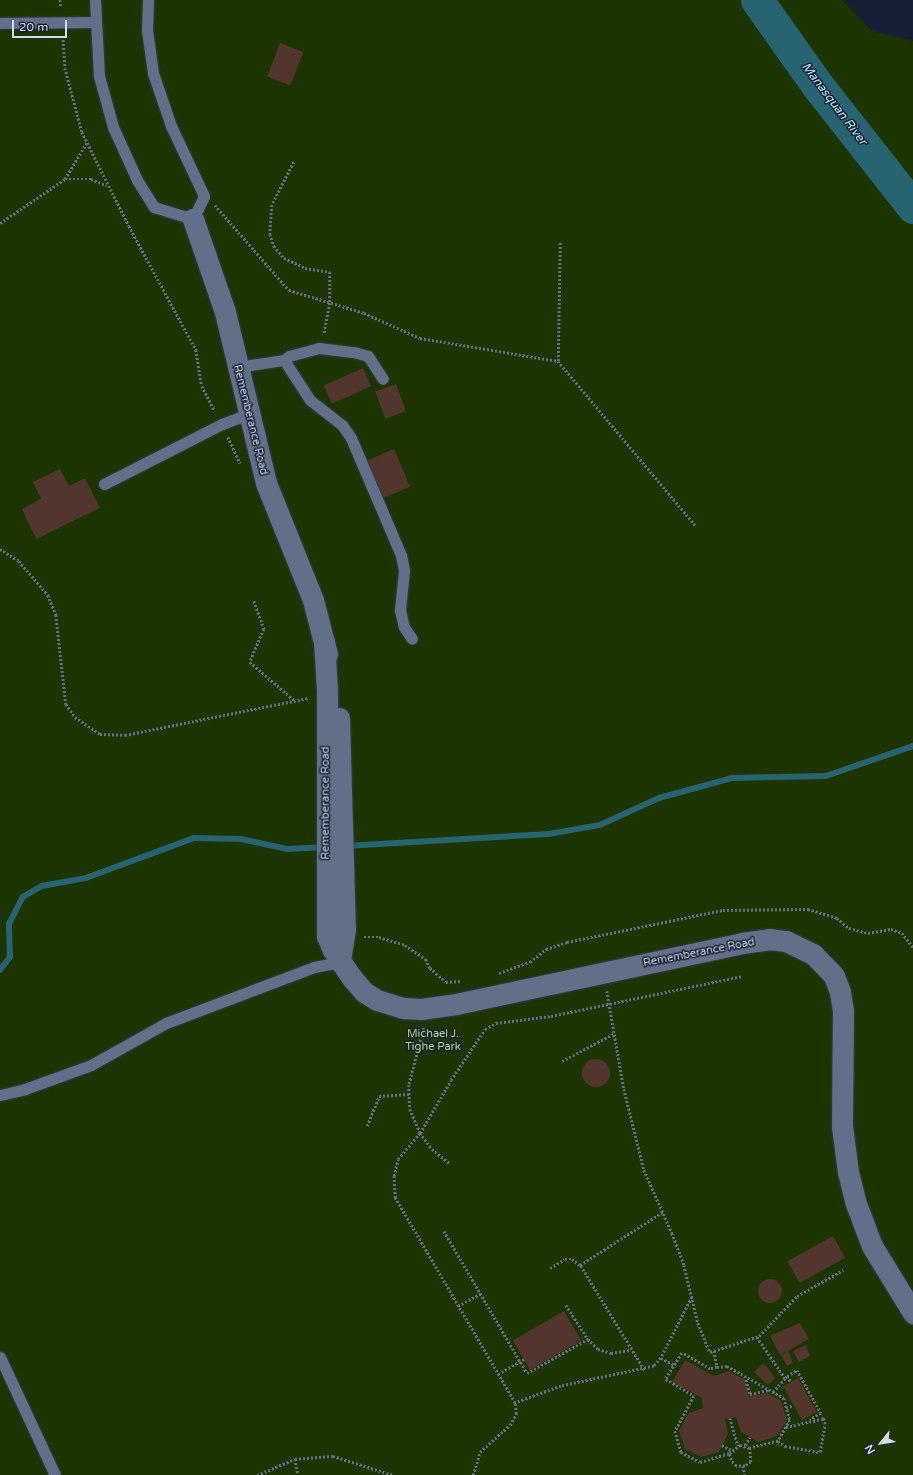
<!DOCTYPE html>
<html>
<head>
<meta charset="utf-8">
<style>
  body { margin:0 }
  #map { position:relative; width:913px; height:1475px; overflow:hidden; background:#152035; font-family:"Varela Round",sans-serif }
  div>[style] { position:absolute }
  .green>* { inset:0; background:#1c3400 }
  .stream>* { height:5.5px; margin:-2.75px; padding:0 2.75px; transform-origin:2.75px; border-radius:2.75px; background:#276371 }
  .river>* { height:33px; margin:-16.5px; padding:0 16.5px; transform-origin:16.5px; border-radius:16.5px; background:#276371 }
  .building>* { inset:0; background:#52362e; transform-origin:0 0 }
  .round { border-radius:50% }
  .path>* { height:2.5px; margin-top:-1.25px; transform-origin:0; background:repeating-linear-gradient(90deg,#677184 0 2px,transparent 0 4px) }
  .roads { filter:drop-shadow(0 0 1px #353c4e) drop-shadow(0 0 1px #353c4e) }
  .service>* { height:11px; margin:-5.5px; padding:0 5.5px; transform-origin:5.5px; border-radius:5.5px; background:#626f89 }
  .minor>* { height:21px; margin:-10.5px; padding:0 10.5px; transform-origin:10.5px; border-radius:10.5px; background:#626f89 }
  span { translate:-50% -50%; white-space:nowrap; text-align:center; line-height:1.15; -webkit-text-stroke:3px #152035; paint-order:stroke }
  .street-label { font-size:11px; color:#d4dceb }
  .park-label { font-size:11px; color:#a8de7c }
  .water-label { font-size:12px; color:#b6eaf7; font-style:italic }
  .north { position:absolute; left:861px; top:1423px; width:40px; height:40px; -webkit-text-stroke:3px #152035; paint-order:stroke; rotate:240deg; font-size:11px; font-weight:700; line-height:16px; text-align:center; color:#d4dceb }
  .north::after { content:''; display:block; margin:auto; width:14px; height:18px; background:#d4dceb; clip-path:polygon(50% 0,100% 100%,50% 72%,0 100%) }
  .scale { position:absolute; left:12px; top:20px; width:55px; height:18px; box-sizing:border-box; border:2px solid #d4dceb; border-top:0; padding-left:5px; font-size:12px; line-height:14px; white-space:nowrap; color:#d4dceb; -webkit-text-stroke:3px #152035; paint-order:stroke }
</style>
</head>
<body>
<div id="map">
  <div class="green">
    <div style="clip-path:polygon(0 0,842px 0,872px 31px,913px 41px,913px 1475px,0 1475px)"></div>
  </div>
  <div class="stream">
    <div style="left:346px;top:846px;width:203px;rotate:-3.4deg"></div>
    <div style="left:549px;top:834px;width:52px;rotate:-10deg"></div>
    <div style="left:600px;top:825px;width:65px;rotate:-24.6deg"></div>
    <div style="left:659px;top:798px;width:76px;rotate:-15.3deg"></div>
    <div style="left:732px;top:778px;width:94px;rotate:-1.2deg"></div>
    <div style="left:826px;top:776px;width:92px;rotate:-19deg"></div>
    <div style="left:0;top:970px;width:16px;rotate:-52deg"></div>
    <div style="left:10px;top:957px;width:33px;rotate:-92deg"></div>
    <div style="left:9px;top:924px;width:30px;rotate:-63deg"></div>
    <div style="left:23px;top:897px;width:22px;rotate:-30deg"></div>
    <div style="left:42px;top:886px;width:45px;rotate:-10.3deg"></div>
    <div style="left:86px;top:878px;width:115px;rotate:-20.3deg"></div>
    <div style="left:194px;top:838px;width:47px;rotate:1.2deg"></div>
    <div style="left:241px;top:839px;width:48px;rotate:12deg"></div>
    <div style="left:288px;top:849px;width:35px;rotate:-3deg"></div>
  </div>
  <div class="river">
    <div style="left:757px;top:0;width:105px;rotate:54.7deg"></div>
    <div style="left:818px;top:86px;width:154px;rotate:51.9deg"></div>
  </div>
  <div class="building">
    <div style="left:280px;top:43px;width:25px;height:36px;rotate:21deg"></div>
    <div style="left:363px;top:368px;width:20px;height:43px;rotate:66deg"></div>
    <div style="left:396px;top:384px;width:29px;height:22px;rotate:70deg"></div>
    <div style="left:394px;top:449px;width:41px;height:29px;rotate:67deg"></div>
    <div style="clip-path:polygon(60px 469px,69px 486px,85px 478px,100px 508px,36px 539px,22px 509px,41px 499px,33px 482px)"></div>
    <div class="round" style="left:582px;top:1059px;width:28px;height:28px"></div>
    <div style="left:833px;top:1236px;width:25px;height:52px;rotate:61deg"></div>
    <div class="round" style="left:758px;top:1279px;width:24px;height:24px"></div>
    <div style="left:564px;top:1311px;width:34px;height:59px;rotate:60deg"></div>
    <div style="clip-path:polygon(800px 1323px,809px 1339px,780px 1355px,770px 1336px)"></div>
    <div style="clip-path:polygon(806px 1345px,810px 1356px,799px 1362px,793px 1351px)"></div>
    <div style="clip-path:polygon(788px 1351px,793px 1363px,787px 1366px,781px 1355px)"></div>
    <div style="clip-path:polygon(685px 1360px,714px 1376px,729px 1371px,745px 1380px,749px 1396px,767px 1393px,781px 1401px,787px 1420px,777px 1436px,758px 1442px,741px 1432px,736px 1417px,725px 1419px,728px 1434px,719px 1452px,701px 1457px,685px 1449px,679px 1431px,689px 1413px,703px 1408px,702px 1398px,672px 1382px)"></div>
    <div style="clip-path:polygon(764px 1363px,775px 1378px,768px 1385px,754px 1372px)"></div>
    <div style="left:798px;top:1378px;width:39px;height:17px;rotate:61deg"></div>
  </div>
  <div class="path">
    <div style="left:60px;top:0;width:7px;rotate:82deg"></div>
    <div style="left:63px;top:36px;width:32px;rotate:86deg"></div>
    <div style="left:65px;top:68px;width:66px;rotate:75.1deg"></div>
    <div style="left:82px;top:132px;width:105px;rotate:63.4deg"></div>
    <div style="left:129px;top:226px;width:141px;rotate:61.6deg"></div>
    <div style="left:196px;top:350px;width:36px;rotate:81deg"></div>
    <div style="left:202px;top:386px;width:28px;rotate:63deg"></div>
    <div style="left:294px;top:162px;width:48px;rotate:117.1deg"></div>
    <div style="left:272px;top:205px;width:29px;rotate:94deg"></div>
    <div style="left:270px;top:234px;width:13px;rotate:72deg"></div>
    <div style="left:274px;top:246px;width:16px;rotate:50deg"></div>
    <div style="left:284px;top:258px;width:23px;rotate:25deg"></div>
    <div style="left:305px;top:268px;width:25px;rotate:9deg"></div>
    <div style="left:330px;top:272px;width:31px;rotate:90deg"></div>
    <div style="left:330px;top:303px;width:32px;rotate:101deg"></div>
    <div style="left:65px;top:179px;width:26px"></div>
    <div style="left:91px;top:179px;width:17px;rotate:21deg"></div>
    <div style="left:215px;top:205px;width:113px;rotate:49deg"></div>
    <div style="left:289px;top:290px;width:78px;rotate:17deg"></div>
    <div style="left:364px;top:313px;width:61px;rotate:24.1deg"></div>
    <div style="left:420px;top:338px;width:140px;rotate:9.5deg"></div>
    <div style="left:558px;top:361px;width:215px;rotate:50.1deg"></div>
    <div style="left:0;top:223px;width:78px;rotate:-34.1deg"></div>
    <div style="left:65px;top:179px;width:43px;rotate:-59.3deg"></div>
    <div style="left:558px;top:361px;width:120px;rotate:-89deg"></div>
    <div style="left:228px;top:437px;width:29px;rotate:65deg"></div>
    <div style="left:0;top:549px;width:22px;rotate:32deg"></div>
    <div style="left:19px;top:561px;width:45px;rotate:49.5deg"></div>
    <div style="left:48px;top:595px;width:22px;rotate:68deg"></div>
    <div style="left:56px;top:615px;width:90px;rotate:83.6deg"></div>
    <div style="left:66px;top:704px;width:16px;rotate:55deg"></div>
    <div style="left:75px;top:717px;width:30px;rotate:34deg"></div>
    <div style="left:100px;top:734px;width:25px;rotate:2deg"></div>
    <div style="left:125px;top:735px;width:187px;rotate:-11.4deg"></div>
    <div style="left:254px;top:601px;width:30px;rotate:70deg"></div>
    <div style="left:264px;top:629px;width:36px;rotate:113deg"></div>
    <div style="left:250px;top:662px;width:58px;rotate:40.8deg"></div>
    <div style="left:364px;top:937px;width:15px"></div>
    <div style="left:379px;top:937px;width:27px;rotate:17deg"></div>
    <div style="left:405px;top:945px;width:25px;rotate:34deg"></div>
    <div style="left:426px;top:959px;width:10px;rotate:66deg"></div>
    <div style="left:430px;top:968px;width:21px;rotate:41deg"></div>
    <div style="left:446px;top:982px;width:15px;rotate:-4deg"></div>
    <div style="left:499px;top:973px;width:33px;rotate:-20deg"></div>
    <div style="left:530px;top:962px;width:21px;rotate:-39deg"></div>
    <div style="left:546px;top:949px;width:22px;rotate:-18deg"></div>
    <div style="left:567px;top:942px;width:159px;rotate:-11.6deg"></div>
    <div style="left:723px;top:910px;width:85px;rotate:-0.7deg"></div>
    <div style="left:808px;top:909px;width:30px;rotate:17deg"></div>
    <div style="left:837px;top:918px;width:16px;rotate:40deg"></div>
    <div style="left:849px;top:928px;width:20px;rotate:15deg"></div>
    <div style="left:868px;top:933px;width:23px;rotate:-10deg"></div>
    <div style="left:891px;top:929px;width:12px;rotate:20deg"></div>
    <div style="left:902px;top:933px;width:18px;rotate:52deg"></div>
    <div style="left:607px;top:991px;width:99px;rotate:80.2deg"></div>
    <div style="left:624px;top:1089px;width:83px;rotate:76.1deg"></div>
    <div style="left:644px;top:1170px;width:69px;rotate:66deg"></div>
    <div style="left:672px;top:1233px;width:34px;rotate:69deg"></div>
    <div style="left:684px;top:1265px;width:60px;rotate:76.4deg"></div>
    <div style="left:698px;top:1323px;width:31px;rotate:68deg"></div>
    <div style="left:710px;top:1352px;width:52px;rotate:-18.1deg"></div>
    <div style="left:759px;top:1336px;width:55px;rotate:-46.5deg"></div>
    <div style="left:797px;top:1296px;width:53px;rotate:-29.5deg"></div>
    <div style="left:424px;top:1028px;width:59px;rotate:104.7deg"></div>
    <div style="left:409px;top:1085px;width:24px;rotate:88deg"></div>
    <div style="left:410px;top:1109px;width:26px;rotate:67deg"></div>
    <div style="left:420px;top:1133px;width:20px;rotate:53deg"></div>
    <div style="left:432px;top:1149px;width:22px;rotate:39deg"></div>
    <div style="left:562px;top:1061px;width:60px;rotate:-27.8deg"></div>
    <div style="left:367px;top:1126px;width:32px;rotate:-68deg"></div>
    <div style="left:379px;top:1096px;width:30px;rotate:-4deg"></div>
    <div style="left:444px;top:1231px;width:164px;rotate:59.7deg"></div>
    <div style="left:527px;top:1373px;width:70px;rotate:-29.1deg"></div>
    <div style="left:550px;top:1268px;width:17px;rotate:-31deg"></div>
    <div style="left:565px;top:1259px;width:7px"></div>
    <div style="left:572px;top:1259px;width:10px;rotate:37deg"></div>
    <div style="left:692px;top:1297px;width:68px;rotate:116.9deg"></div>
    <div style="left:661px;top:1358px;width:11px;rotate:131deg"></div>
    <div style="left:654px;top:1366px;width:95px;rotate:167.9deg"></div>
    <div style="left:561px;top:1386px;width:49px;rotate:159.7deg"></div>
    <div style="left:515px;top:1403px;width:238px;rotate:-120.3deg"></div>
    <div style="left:395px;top:1198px;width:22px;rotate:-93deg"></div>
    <div style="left:394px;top:1176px;width:17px;rotate:-77deg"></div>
    <div style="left:398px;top:1159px;width:34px;rotate:-50deg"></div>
    <div style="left:420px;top:1133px;width:61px;rotate:-59.7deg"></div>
    <div style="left:451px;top:1080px;width:61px;rotate:-56.3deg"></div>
    <div style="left:485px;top:1029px;width:13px;rotate:-29deg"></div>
    <div style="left:496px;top:1023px;width:55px;rotate:-7.3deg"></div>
    <div style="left:551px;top:1016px;width:195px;rotate:-11.8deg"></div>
    <div style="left:566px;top:1305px;width:40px;rotate:57.1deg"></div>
    <div style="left:588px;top:1339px;width:14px;rotate:45deg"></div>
    <div style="left:598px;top:1349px;width:14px;rotate:17deg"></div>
    <div style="left:611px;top:1353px;width:19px;rotate:-9deg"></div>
    <div style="left:458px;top:1306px;width:25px;rotate:-29deg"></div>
    <div style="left:757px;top:1337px;width:50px;rotate:55.7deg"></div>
    <div style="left:714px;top:1351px;width:16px;rotate:79deg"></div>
    <div style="left:717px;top:1367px;width:10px;rotate:-6deg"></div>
    <div style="left:727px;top:1366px;width:65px;rotate:29.3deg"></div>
    <div style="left:784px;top:1398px;width:23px;rotate:75deg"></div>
    <div style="left:790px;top:1420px;width:24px;rotate:120deg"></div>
    <div style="left:778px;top:1441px;width:29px;rotate:166deg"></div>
    <div style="left:750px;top:1448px;width:14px;rotate:86deg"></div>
    <div style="left:751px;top:1462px;width:7px;rotate:146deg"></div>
    <div style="left:745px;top:1466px;width:9px;rotate:180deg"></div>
    <div style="left:736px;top:1466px;width:8px;rotate:-130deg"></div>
    <div style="left:731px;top:1460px;width:7px;rotate:-106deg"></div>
    <div style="left:729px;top:1453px;width:14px;rotate:-36deg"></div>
    <div style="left:740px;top:1445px;width:10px;rotate:17deg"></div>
    <div style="left:661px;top:1358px;width:15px;rotate:28deg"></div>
    <div style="left:717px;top:1367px;width:7px;rotate:164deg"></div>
    <div style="left:710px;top:1369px;width:32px;rotate:-150deg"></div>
    <div style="left:682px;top:1353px;width:31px;rotate:122deg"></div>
    <div style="left:666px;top:1379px;width:33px;rotate:31deg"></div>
    <div style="left:694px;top:1396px;width:40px;rotate:118deg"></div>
    <div style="left:675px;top:1431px;width:22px;rotate:74deg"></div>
    <div style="left:681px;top:1452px;width:21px;rotate:28deg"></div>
    <div style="left:700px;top:1462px;width:30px;rotate:-17deg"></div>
    <div style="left:644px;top:1370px;width:123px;rotate:-121.4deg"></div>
    <div style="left:580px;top:1265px;width:100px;rotate:-32.7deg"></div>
    <div style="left:498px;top:1374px;width:30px;rotate:-30deg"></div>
    <div style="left:745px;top:1376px;width:19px;rotate:74deg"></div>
    <div style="left:750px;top:1394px;width:19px;rotate:-12deg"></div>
    <div style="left:787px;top:1376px;width:12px;rotate:-31deg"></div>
    <div style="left:797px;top:1370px;width:49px;rotate:60.8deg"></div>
    <div style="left:821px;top:1413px;width:13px;rotate:148deg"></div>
    <div style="left:773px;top:1392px;width:21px;rotate:-49deg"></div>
    <div style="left:787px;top:1376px;width:7px;rotate:56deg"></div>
    <div style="left:786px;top:1408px;width:8px;rotate:-23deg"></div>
    <div style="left:730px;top:1418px;width:29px;rotate:74deg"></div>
    <div style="left:823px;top:1419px;width:4px;rotate:-34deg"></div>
    <div style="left:778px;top:1441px;width:9px;rotate:36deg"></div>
    <div style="left:785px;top:1446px;width:36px;rotate:10deg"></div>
    <div style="left:820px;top:1452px;width:28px;rotate:-80deg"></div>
    <div style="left:825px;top:1424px;width:5px;rotate:-112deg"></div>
    <div style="left:823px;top:1419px;width:39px;rotate:167deg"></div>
    <div style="left:722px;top:1445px;width:10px;rotate:29deg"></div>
    <div style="left:745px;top:1445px;width:9px;rotate:-58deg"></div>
    <div style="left:295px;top:1459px;width:16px;rotate:79deg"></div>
    <div style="left:743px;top:1466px;width:9px;rotate:77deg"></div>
    <div style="left:257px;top:1475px;width:41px;rotate:-22.8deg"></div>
    <div style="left:295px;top:1459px;width:38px;rotate:-5deg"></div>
    <div style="left:333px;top:1456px;width:63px;rotate:17.6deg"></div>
    <div style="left:473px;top:1475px;width:24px;rotate:-73deg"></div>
    <div style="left:480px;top:1452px;width:40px;rotate:-42deg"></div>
    <div style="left:510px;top:1425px;width:13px;rotate:-61deg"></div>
    <div style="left:516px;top:1414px;width:11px;rotate:-95deg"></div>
  </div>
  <div class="roads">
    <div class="service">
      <div style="left:95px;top:0;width:76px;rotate:87deg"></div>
      <div style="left:99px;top:76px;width:53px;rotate:74.6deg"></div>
      <div style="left:113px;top:127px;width:58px;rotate:65.6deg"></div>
      <div style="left:137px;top:180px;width:32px;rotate:58deg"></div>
      <div style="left:154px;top:207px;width:41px;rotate:17.1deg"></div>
      <div style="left:193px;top:219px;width:25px;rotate:-64deg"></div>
      <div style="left:204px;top:196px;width:77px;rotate:-115.2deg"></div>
      <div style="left:171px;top:126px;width:56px;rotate:-108.8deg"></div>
      <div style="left:153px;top:73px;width:43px;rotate:-97.9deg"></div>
      <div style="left:147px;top:30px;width:30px;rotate:-88deg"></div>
      <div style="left:0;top:23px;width:94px;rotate:-0.6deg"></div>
      <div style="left:284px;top:360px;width:6px;rotate:-39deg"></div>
      <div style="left:289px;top:356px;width:31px;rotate:-15deg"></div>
      <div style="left:319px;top:348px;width:38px;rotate:7deg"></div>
      <div style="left:357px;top:353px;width:11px;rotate:15deg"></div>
      <div style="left:368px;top:356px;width:27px;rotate:57deg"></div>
      <div style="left:237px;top:367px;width:48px;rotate:-8.5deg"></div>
      <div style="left:284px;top:360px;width:48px;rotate:57deg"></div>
      <div style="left:310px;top:400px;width:41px;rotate:38deg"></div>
      <div style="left:342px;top:425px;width:16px;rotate:55deg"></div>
      <div style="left:351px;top:438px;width:127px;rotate:66.9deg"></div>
      <div style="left:401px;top:555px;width:16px;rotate:79deg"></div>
      <div style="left:404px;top:571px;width:39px;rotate:96deg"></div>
      <div style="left:400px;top:610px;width:17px;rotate:77deg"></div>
      <div style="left:404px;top:627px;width:14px;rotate:56deg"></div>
      <div style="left:104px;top:484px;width:132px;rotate:-27deg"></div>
      <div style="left:222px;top:424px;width:28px;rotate:-21deg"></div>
      <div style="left:0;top:1095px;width:26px;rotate:-13deg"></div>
      <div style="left:25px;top:1089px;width:70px;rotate:-20deg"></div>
      <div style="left:91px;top:1065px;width:86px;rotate:-29.2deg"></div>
      <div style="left:166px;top:1023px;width:158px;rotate:-20.7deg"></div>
      <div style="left:314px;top:967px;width:26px;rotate:-11deg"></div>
      <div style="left:0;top:1357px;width:130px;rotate:65deg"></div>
    </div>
    <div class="minor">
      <div style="left:193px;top:219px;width:98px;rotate:71deg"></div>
      <div style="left:225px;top:312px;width:176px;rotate:76.5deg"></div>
      <div style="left:266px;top:483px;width:126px;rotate:68.1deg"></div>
      <div style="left:313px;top:600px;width:56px;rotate:75.5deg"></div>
      <div style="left:324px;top:641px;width:49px;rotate:86.5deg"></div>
      <div style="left:327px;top:690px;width:246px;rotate:90deg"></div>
      <div style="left:327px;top:936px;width:15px;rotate:67deg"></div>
      <div style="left:333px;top:950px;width:34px;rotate:56deg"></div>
      <div style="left:352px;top:978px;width:18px;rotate:49deg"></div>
      <div style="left:364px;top:992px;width:15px;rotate:32deg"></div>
      <div style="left:377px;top:1000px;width:28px;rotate:17deg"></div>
      <div style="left:404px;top:1008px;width:17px;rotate:3deg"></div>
      <div style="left:421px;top:1009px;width:35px;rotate:-8deg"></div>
      <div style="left:456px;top:1004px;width:292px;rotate:-12deg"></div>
      <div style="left:742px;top:943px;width:27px;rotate:-8deg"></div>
      <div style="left:769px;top:939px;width:17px;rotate:7deg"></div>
      <div style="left:786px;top:941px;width:30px;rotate:26deg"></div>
      <div style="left:813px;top:954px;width:30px;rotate:46deg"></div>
      <div style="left:834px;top:976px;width:17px;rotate:69deg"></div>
      <div style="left:840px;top:992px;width:19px;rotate:81deg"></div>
      <div style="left:843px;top:1011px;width:115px;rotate:90.5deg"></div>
      <div style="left:842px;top:1126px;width:46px;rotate:82.6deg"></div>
      <div style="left:848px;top:1172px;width:30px;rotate:76deg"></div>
      <div style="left:855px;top:1201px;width:48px;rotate:69.3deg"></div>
      <div style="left:872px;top:1246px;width:79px;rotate:58.5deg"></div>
      <div style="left:339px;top:718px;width:211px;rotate:88.4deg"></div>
      <div style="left:345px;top:929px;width:33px;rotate:99deg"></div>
    </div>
  </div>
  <div class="street-label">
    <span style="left:250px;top:420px;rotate:76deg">Rememberance Road</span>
    <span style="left:326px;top:803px;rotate:-90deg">Rememberance Road</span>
    <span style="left:699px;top:953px;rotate:-11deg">Rememberance Road</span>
  </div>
  <div class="park-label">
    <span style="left:433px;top:1041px">Michael J.<br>Tighe Park</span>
  </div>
  <div class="water-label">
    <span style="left:834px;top:104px;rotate:53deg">Manasquan River</span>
  </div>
  <div class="north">N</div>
  <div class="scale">20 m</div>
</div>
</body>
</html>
